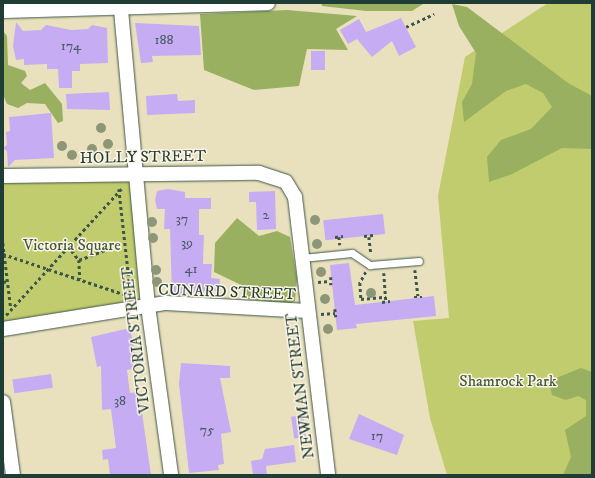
<!DOCTYPE html>
<html>
<head>
<meta charset="utf-8">
<style>
  body { margin:0 }
  #map { position:relative; width:595px; height:478px; overflow:hidden; background:#e9e1bd; font-family:"IM FELL DW Pica",serif }
  div>[style] { position:absolute }
  .green>* { inset:0; background:#c0cc6d }
  .forest>* { inset:0; background:#98b060 }
  .building>* { inset:0; background:#c6acf3; transform-origin:0 0 }
  .path>* { height:2.5px; margin-top:-1.25px; transform-origin:0; background:repeating-linear-gradient(90deg,#3d5649 0 3px,transparent 0 6px) }
  .roads { filter:drop-shadow(0 0 1px #3d5649) drop-shadow(0 0 1px #3d5649) }
  .service>* { height:7px; margin:-3.5px; padding:0 3.5px; transform-origin:3.5px; border-radius:3.5px; background:#fff }
  .minor>* { height:14px; margin:-7px; padding:0 7px; transform-origin:7px; border-radius:7px; background:#fff }
  .trees>* { width:10px; height:10px; margin:-5px; border-radius:50%; background:#8c9778 }
  span { translate:-50% -50%; white-space:nowrap; text-align:center; line-height:1.15; -webkit-text-stroke:3px #fcf5e5; paint-order:stroke }
  .number-label { font-size:14px; color:#495964 }
  .number-label span { -webkit-text-stroke-width:0 }
  .street-label { font-size:16px; color:#1f3d34 }
  .park-label { font-size:16px; color:#3f5a3f }
  .frame { position:absolute; inset:0; border:4px solid #1f3d34; pointer-events:none }
</style>
</head>
<body>
<div id="map">
  <div class="green">
    <div style="clip-path:polygon(548px 3px,592px 3px,592px 475px,447px 475px,430px 418px,413px 321px,449px 318px,438px 196px,465px 57px)"></div>
    <div style="clip-path:polygon(136px 174px,148px 306px,3px 329px,3px 176px)"></div>
  </div>
  <div class="forest">
    <div style="clip-path:polygon(321px 3px,423px 3px,423px 4px,412px 11px,366px 11px,322px 6px)"></div>
    <div style="clip-path:polygon(452px 4px,467px 7px,568px 83px,592px 96px,592px 149px,562px 148px,512px 174px,489px 182px,487px 157px,501px 140px,531px 129px,552px 107px,543px 93px,526px 84px,506px 91px,464px 122px,462px 102px,472px 84px,476px 53px,459px 26px)"></div>
    <div style="clip-path:polygon(287px 10px,357px 16px,336px 29px,348px 50px,307px 49px,299px 86px,254px 90px,204px 70px,200px 14px)"></div>
    <div style="clip-path:polygon(3px 31px,7px 36px,8px 65px,25px 71px,27px 76px,21px 83px,30px 90px,45px 83px,62px 104px,63px 121px,58px 123px,45px 104px,27px 103px,18px 108px,7px 104px,3px 95px)"></div>
    <div style="clip-path:polygon(237px 218px,259px 236px,277px 231px,290px 237px,297px 279px,295px 301px,290px 304px,247px 299px,239px 284px,214px 272px,215px 243px)"></div>
    <div style="clip-path:polygon(581px 368px,592px 372px,592px 475px,563px 475px,571px 457px,565px 430px,586px 416px,586px 400px,578px 396px,566px 400px,552px 395px,549px 381px)"></div>
  </div>
  <div class="building">
    <div style="clip-path:polygon(401px 18px,416px 47px,399px 56px,392px 41px,372px 57px,357px 39px,348px 44px,340px 30px,359px 19px,366px 32px)"></div>
    <div style="clip-path:polygon(16px 22px,23px 31px,41px 30px,46px 25px,71px 30px,88px 29px,92px 25px,107px 28px,108px 63px,80px 64px,80px 71px,72px 71px,72px 88px,59px 88px,58px 69px,47px 69px,47px 64px,24px 65px,24px 59px,16px 60px,13px 46px)"></div>
    <div style="clip-path:polygon(135px 23px,199px 26px,201px 55px,152px 56px,153px 62px,141px 63px)"></div>
    <div style="left:311px;top:51px;width:14px;height:19px"></div>
    <div style="clip-path:polygon(109px 92px,110px 110px,67px 109px,66px 94px)"></div>
    <div style="clip-path:polygon(177px 94px,178px 101px,195px 100px,195px 113px,147px 115px,146px 96px)"></div>
    <div style="clip-path:polygon(51px 113px,54px 158px,15px 160px,8px 167px,7px 151px,3px 148px,7px 145px,6px 132px,10px 131px,9px 117px)"></div>
    <div style="clip-path:polygon(168px 189px,185px 192px,185px 198px,211px 198px,211px 209px,199px 209px,199px 235px,204px 235px,203px 264px,212px 264px,211px 278px,220px 279px,219px 291px,204px 291px,204px 296px,172px 294px,170px 229px,164px 229px,165px 209px,157px 209px,155px 200px,157px 191px)"></div>
    <div style="clip-path:polygon(275px 191px,276px 229px,257px 230px,256px 202px,249px 202px,249px 192px)"></div>
    <div style="left:383px;top:214px;width:20px;height:60px;rotate:84deg"></div>
    <div style="clip-path:polygon(349px 263px,355px 305px,434px 296px,436px 316px,356px 324px,357px 328px,337px 330px,330px 265px)"></div>
    <div style="clip-path:polygon(130px 328px,138px 368px,127px 370px,130px 393px,139px 392px,151px 475px,110px 475px,108px 459px,103px 460px,102px 450px,116px 448px,111px 409px,102px 410px,101px 366px,97px 367px,91px 337px)"></div>
    <div style="clip-path:polygon(181px 363px,230px 366px,230px 378px,220px 378px,231px 432px,221px 434px,224px 464px,218px 465px,219px 470px,189px 473px,179px 384px)"></div>
    <div style="left:51px;top:374px;width:14px;height:39px;rotate:82deg"></div>
    <div style="clip-path:polygon(359px 414px,404px 435px,397px 455px,349px 439px)"></div>
    <div style="left:303px;top:415px;width:22px;height:12px;rotate:82deg"></div>
    <div style="clip-path:polygon(294px 445px,296px 462px,266px 466px,267px 475px,253px 475px,251px 461px,262px 459px,265px 449px)"></div>
  </div>
  <div class="path">
    <div style="left:406px;top:27px;width:31px;rotate:-25deg"></div>
    <div style="left:119px;top:189px;width:108px;rotate:83.6deg"></div>
    <div style="left:364px;top:236px;width:9px;rotate:-6deg"></div>
    <div style="left:335px;top:237px;width:8px;rotate:-7deg"></div>
    <div style="left:339px;top:237px;width:8px;rotate:83deg"></div>
    <div style="left:369px;top:237px;width:17px;rotate:83deg"></div>
    <div style="left:3px;top:243px;width:66px;rotate:83.1deg"></div>
    <div style="left:68px;top:246px;width:18px;rotate:52deg"></div>
    <div style="left:79px;top:260px;width:19px;rotate:87deg"></div>
    <div style="left:3px;top:254px;width:130px;rotate:18.4deg"></div>
    <div style="left:79px;top:260px;width:36px;rotate:-21deg"></div>
    <div style="left:415px;top:270px;width:26px;rotate:83deg"></div>
    <div style="left:366px;top:272px;width:13px;rotate:119deg"></div>
    <div style="left:360px;top:283px;width:16px;rotate:86deg"></div>
    <div style="left:361px;top:299px;width:25px;rotate:-5deg"></div>
    <div style="left:384px;top:273px;width:27px;rotate:86deg"></div>
    <div style="left:331px;top:277px;width:8px;rotate:90deg"></div>
    <div style="left:3px;top:282px;width:5px;rotate:-11deg"></div>
    <div style="left:318px;top:282px;width:12px;rotate:-5deg"></div>
    <div style="left:414px;top:297px;width:8px"></div>
    <div style="left:382px;top:302px;width:8px;rotate:-7deg"></div>
    <div style="left:335px;top:309px;width:8px;rotate:83deg"></div>
    <div style="left:321px;top:314px;width:14px;rotate:-4deg"></div>
    <div style="left:6px;top:315px;width:171px;rotate:-47.6deg"></div>
  </div>
  <div class="roads">
    <div class="service">
      <div style="left:302px;top:258px;width:50px;rotate:-5.7deg"></div>
      <div style="left:352px;top:253px;width:22px;rotate:34deg"></div>
      <div style="left:370px;top:265px;width:49px;rotate:-4.7deg"></div>
    </div>
    <div class="minor">
      <div style="left:121px;top:10px;width:297px;rotate:84.8deg"></div>
      <div style="left:148px;top:306px;width:171px;rotate:82.2deg"></div>
      <div style="left:3px;top:11px;width:265px;rotate:-1.7deg"></div>
      <div style="left:3px;top:176px;width:256px;rotate:-0.7deg"></div>
      <div style="left:259px;top:173px;width:28px;rotate:18deg"></div>
      <div style="left:286px;top:182px;width:17px;rotate:59deg"></div>
      <div style="left:295px;top:197px;width:280px;rotate:83.2deg"></div>
      <div style="left:3px;top:329px;width:165px;rotate:-9.1deg"></div>
      <div style="left:166px;top:303px;width:142px;rotate:3.2deg"></div>
      <div style="left:3px;top:402px;width:74px;rotate:82.2deg"></div>
    </div>
  </div>
  <div class="trees">
    <div style="left:101px;top:128px"></div>
    <div style="left:108px;top:144px"></div>
    <div style="left:62px;top:146px"></div>
    <div style="left:92px;top:149px"></div>
    <div style="left:72px;top:155px"></div>
    <div style="left:315px;top:220px"></div>
    <div style="left:152px;top:222px"></div>
    <div style="left:153px;top:238px"></div>
    <div style="left:317px;top:244px"></div>
    <div style="left:156px;top:270px"></div>
    <div style="left:321px;top:272px"></div>
    <div style="left:157px;top:282px"></div>
    <div style="left:371px;top:293px"></div>
    <div style="left:325px;top:299px"></div>
    <div style="left:328px;top:329px"></div>
  </div>
  <div class="number-label">
    <span style="left:164px;top:40px">188</span>
    <span style="left:71px;top:46px">174</span>
    <span style="left:266px;top:215px">2</span>
    <span style="left:182px;top:219px">37</span>
    <span style="left:187px;top:243px">39</span>
    <span style="left:191px;top:269px">41</span>
    <span style="left:120px;top:401px">38</span>
    <span style="left:207px;top:430px">75</span>
    <span style="left:377px;top:436px">17</span>
  </div>
  <div class="street-label">
    <span style="left:143px;top:157px;rotate:-1deg">HOLLY STREET</span>
    <span style="left:227px;top:292px;rotate:2deg">CUNARD STREET</span>
    <span style="left:136px;top:340px;rotate:-97deg">VICTORIA STREET</span>
    <span style="left:300px;top:386px;rotate:-97deg">NEWMAN STREET</span>
  </div>
  <div class="park-label">
    <span style="left:72px;top:245px">Victoria Square</span>
    <span style="left:508px;top:381px">Shamrock Park</span>
  </div>
  <div class="frame"></div>
</div>
</body>
</html>
